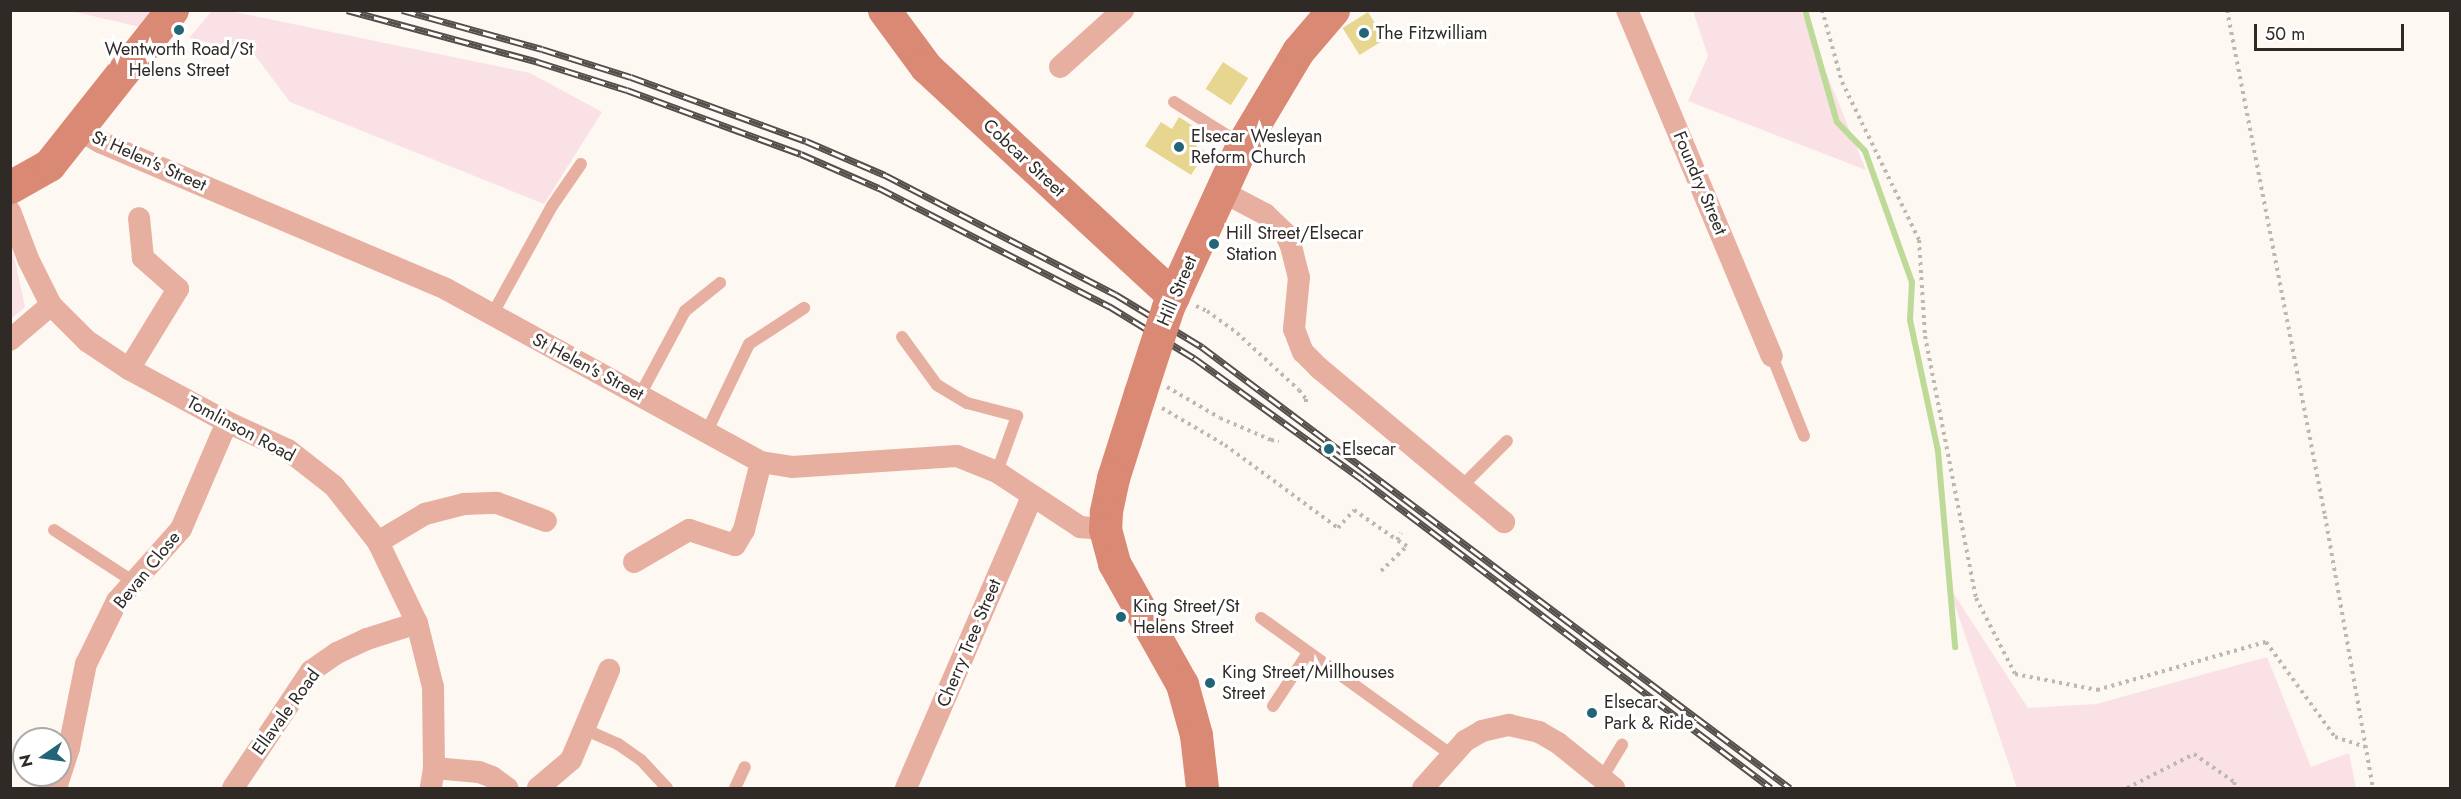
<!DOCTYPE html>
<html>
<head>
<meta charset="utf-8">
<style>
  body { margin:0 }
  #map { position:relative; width:2461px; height:799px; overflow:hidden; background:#fef8f3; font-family:Jost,sans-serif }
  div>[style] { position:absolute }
  .green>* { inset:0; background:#f9e1e6 }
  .stream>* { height:6px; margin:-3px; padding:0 3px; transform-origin:3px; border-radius:3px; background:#beda98 }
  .building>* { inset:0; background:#e7d68f; transform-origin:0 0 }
  .path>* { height:4px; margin-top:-2px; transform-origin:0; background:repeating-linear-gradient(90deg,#beb8b3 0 3px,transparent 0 7.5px) }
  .lane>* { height:12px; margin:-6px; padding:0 6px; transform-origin:6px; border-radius:6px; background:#e7afa0 }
  .street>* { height:22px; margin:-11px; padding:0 11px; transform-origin:11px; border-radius:11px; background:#e7afa0 }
  .secondary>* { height:33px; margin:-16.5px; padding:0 16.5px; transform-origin:16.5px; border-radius:16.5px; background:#d98974 }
  .rail>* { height:7px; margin-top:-3.5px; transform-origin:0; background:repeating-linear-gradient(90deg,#fff 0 14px,#544f4a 0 28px); box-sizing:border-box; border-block:2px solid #544f4a }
  .secondary-bridge>* { height:33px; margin:-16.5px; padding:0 16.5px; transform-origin:16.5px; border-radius:16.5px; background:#d98974 }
  .dots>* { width:16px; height:16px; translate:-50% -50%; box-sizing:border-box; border:3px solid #fff; border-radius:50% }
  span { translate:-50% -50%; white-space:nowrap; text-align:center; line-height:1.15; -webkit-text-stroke:6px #fff; paint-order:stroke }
  .poi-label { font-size:18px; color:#2f2a25 }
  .left { translate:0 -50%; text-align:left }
  .street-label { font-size:18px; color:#2f2a25 }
  .frame { position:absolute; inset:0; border:12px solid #2f2a25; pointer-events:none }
  .north { position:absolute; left:12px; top:727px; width:60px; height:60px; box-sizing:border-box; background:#fff; border:2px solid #acaaa8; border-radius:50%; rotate:257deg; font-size:16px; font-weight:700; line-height:24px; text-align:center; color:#2f2a25 }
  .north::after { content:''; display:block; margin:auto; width:21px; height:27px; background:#216577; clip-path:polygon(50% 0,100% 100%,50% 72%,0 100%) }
  .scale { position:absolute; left:2254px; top:24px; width:150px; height:27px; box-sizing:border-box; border:3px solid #2f2a25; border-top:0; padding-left:8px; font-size:18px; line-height:21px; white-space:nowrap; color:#2f2a25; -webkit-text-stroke:4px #fff; paint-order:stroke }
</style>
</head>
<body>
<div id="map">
  <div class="green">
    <div style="clip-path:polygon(71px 11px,151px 11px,144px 28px)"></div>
    <div style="clip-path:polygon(212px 11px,230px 11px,530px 73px,602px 112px,544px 204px,290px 102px,254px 54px,189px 38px)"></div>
    <div style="clip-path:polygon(1693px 11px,1801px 11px,1866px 170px,1688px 101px,1708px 56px)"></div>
    <div style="clip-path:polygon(10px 237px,25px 307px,11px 319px,10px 318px)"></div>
    <div style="clip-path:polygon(1948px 585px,2028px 708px,2096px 704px,2267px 657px,2311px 767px,2349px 753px,2356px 788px,2017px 788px)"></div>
  </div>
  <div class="stream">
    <div style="left:1805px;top:10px;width:116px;rotate:74.1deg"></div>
    <div style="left:1837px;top:122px;width:40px;rotate:46deg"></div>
    <div style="left:1865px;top:151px;width:139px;rotate:70.3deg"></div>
    <div style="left:1912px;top:282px;width:38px;rotate:93deg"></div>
    <div style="left:1910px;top:320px;width:134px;rotate:77.9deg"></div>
    <div style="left:1938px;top:451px;width:197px;rotate:85deg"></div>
  </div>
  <div class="building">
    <div style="left:1368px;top:12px;width:32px;height:30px;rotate:58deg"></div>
    <div style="left:1223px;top:62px;width:30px;height:32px;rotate:33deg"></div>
    <div style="clip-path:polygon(1179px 117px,1201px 131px,1193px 144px,1206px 152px,1191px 175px,1145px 146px,1161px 122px,1172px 129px)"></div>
  </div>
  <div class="path">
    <div style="left:1822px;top:10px;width:75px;rotate:74.5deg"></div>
    <div style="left:1842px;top:82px;width:176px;rotate:64deg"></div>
    <div style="left:1919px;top:240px;width:96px;rotate:86.4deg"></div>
    <div style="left:1925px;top:336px;width:267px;rotate:79deg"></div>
    <div style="left:1976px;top:598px;width:85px;rotate:62.8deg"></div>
    <div style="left:2015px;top:674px;width:84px;rotate:11deg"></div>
    <div style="left:2097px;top:690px;width:176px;rotate:-15.9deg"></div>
    <div style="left:2266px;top:642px;width:117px;rotate:54deg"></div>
    <div style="left:2335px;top:737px;width:32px;rotate:18deg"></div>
    <div style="left:2227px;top:10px;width:515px;rotate:79.04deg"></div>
    <div style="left:2325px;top:516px;width:276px;rotate:80deg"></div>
    <div style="left:1196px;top:306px;width:12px;rotate:24deg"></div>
    <div style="left:1207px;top:311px;width:37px;rotate:36deg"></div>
    <div style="left:1237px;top:333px;width:84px;rotate:42.6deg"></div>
    <div style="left:1299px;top:390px;width:11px;rotate:52deg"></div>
    <div style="left:1306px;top:399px;width:6px;rotate:90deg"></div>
    <div style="left:1167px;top:387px;width:61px;rotate:30.3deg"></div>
    <div style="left:1220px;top:418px;width:56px;rotate:23.3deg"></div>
    <div style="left:1271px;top:440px;width:8px;rotate:7deg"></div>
    <div style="left:1162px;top:408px;width:73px;rotate:30.4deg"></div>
    <div style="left:1225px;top:445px;width:140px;rotate:36.3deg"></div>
    <div style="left:1338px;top:528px;width:24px;rotate:-48deg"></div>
    <div style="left:1354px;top:510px;width:52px;rotate:34.9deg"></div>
    <div style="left:1381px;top:571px;width:36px;rotate:-44deg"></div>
    <div style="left:1407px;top:546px;width:12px;rotate:-149deg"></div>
    <div style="left:1397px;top:540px;width:8px;rotate:-60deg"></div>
    <div style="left:2127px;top:788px;width:75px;rotate:-26.9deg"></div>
    <div style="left:2194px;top:754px;width:49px;rotate:35deg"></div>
    <div style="left:2234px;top:782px;width:6px;rotate:72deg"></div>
  </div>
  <div class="lane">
    <div style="left:1174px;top:102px;width:79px;rotate:32.1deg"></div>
    <div style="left:492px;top:315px;width:124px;rotate:-61.2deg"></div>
    <div style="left:552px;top:206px;width:51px;rotate:-55.4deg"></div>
    <div style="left:902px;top:337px;width:59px;rotate:53.9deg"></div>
    <div style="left:937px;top:385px;width:35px;rotate:31deg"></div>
    <div style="left:967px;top:403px;width:52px;rotate:14.6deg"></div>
    <div style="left:1017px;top:416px;width:59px;rotate:109.7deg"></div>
    <div style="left:1772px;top:356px;width:86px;rotate:68.2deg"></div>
    <div style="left:640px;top:395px;width:95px;rotate:-61.8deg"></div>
    <div style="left:685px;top:311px;width:45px;rotate:-38.7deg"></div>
    <div style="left:707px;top:431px;width:97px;rotate:-64.2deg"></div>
    <div style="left:749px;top:344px;width:66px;rotate:-33.2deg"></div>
    <div style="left:1461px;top:487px;width:65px;rotate:-45deg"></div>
    <div style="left:54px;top:530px;width:95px;rotate:33deg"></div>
    <div style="left:1261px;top:618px;width:233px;rotate:35.7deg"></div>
    <div style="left:1273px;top:706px;width:64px;rotate:-56.6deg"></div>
    <div style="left:584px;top:729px;width:37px;rotate:24deg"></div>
    <div style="left:618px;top:744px;width:28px;rotate:35deg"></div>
    <div style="left:641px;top:760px;width:38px;rotate:47deg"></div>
    <div style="left:1602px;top:778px;width:39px;rotate:-59deg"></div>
    <div style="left:735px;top:788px;width:23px;rotate:-65deg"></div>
  </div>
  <div class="street">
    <div style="left:1627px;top:10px;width:375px;rotate:67.3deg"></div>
    <div style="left:1060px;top:67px;width:85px;rotate:-42.1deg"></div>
    <div style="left:79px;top:130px;width:24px;rotate:30deg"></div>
    <div style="left:100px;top:142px;width:376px;rotate:23deg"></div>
    <div style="left:446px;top:289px;width:359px;rotate:28.8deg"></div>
    <div style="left:761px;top:462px;width:31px;rotate:9deg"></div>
    <div style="left:792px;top:467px;width:165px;rotate:-3.8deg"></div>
    <div style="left:957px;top:456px;width:43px;rotate:21.8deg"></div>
    <div style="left:997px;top:472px;width:100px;rotate:33.5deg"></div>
    <div style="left:1080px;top:527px;width:25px;rotate:5deg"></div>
    <div style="left:1221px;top:191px;width:50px;rotate:27.6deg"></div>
    <div style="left:1265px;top:214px;width:28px;rotate:44deg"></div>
    <div style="left:1285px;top:233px;width:14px;rotate:65deg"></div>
    <div style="left:1291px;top:246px;width:32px;rotate:76deg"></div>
    <div style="left:1299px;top:277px;width:52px;rotate:95.5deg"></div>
    <div style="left:1294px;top:329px;width:25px;rotate:69deg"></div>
    <div style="left:1303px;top:352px;width:23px;rotate:45deg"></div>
    <div style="left:1319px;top:368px;width:241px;rotate:39.8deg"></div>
    <div style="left:10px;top:211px;width:51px;rotate:69.4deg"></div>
    <div style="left:28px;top:259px;width:51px;rotate:63.4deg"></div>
    <div style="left:51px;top:305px;width:51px;rotate:45deg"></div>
    <div style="left:87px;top:341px;width:50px;rotate:33.7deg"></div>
    <div style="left:129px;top:369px;width:111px;rotate:28.4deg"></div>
    <div style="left:227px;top:422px;width:67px;rotate:24.7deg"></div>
    <div style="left:288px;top:450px;width:58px;rotate:38deg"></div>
    <div style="left:334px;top:486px;width:71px;rotate:51.8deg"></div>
    <div style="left:378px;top:542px;width:90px;rotate:64.3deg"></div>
    <div style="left:417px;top:623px;width:66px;rotate:76deg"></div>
    <div style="left:433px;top:687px;width:81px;rotate:89.3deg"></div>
    <div style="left:434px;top:768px;width:20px;rotate:99deg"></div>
    <div style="left:10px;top:340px;width:54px;rotate:-40.5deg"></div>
    <div style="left:129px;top:369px;width:94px;rotate:-58.5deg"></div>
    <div style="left:178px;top:289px;width:47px;rotate:-138.5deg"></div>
    <div style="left:143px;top:258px;width:40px;rotate:-95.7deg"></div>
    <div style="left:378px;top:542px;width:55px;rotate:-30.8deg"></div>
    <div style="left:425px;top:514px;width:40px;rotate:-14.4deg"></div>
    <div style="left:464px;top:504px;width:33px;rotate:-2deg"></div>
    <div style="left:497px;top:503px;width:52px;rotate:20.2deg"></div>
    <div style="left:634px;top:562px;width:64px;rotate:-30.2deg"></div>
    <div style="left:689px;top:530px;width:48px;rotate:18.1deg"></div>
    <div style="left:735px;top:545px;width:17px;rotate:-59deg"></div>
    <div style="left:744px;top:530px;width:70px;rotate:-76deg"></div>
    <div style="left:434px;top:768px;width:45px;rotate:5.1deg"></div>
    <div style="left:479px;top:772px;width:14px;rotate:21deg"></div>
    <div style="left:492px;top:777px;width:19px;rotate:36deg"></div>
    <div style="left:56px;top:788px;width:42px;rotate:-72deg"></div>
    <div style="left:69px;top:748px;width:86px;rotate:-78.6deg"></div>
    <div style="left:86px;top:664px;width:70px;rotate:-63.8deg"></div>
    <div style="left:117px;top:601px;width:96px;rotate:-48.4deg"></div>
    <div style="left:181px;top:529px;width:116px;rotate:-66.7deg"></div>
    <div style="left:233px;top:788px;width:141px;rotate:-56.3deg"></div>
    <div style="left:311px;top:671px;width:32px;rotate:-35deg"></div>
    <div style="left:337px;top:653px;width:33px;rotate:-25deg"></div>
    <div style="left:367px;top:639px;width:52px;rotate:-17.7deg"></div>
    <div style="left:538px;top:788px;width:43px;rotate:-40.3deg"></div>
    <div style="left:571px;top:760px;width:98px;rotate:-67.1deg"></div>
    <div style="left:906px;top:788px;width:317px;rotate:-66.6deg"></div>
    <div style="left:1423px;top:788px;width:63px;rotate:-48.2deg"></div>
    <div style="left:1465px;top:741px;width:20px;rotate:-30deg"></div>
    <div style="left:1482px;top:731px;width:28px;rotate:-13deg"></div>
    <div style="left:1509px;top:725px;width:31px;rotate:13deg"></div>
    <div style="left:1539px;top:732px;width:22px;rotate:30deg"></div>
    <div style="left:1558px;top:743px;width:72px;rotate:38.8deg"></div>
  </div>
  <div class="secondary">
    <div style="left:884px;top:10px;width:71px;rotate:53.6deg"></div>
    <div style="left:926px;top:67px;width:337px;rotate:42.8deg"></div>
    <div style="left:10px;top:187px;width:45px;rotate:-29.4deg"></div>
    <div style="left:49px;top:165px;width:198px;rotate:-51.6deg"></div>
    <div style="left:1168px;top:307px;width:178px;rotate:-65.4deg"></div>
    <div style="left:1242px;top:145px;width:109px;rotate:-59.2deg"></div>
    <div style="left:1298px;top:51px;width:54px;rotate:-49.5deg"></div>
    <div style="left:1140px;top:393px;width:89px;rotate:107.6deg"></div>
    <div style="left:1113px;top:478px;width:35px;rotate:102deg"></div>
    <div style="left:1106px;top:512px;width:17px;rotate:93deg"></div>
    <div style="left:1105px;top:529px;width:35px;rotate:75deg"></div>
    <div style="left:1114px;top:563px;width:139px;rotate:60.7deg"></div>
    <div style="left:1182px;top:684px;width:53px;rotate:74.6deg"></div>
    <div style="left:1196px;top:735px;width:53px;rotate:83.5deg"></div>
  </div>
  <div class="rail">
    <div style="left:347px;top:10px;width:198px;rotate:15.2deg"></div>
    <div style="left:538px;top:62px;width:93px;rotate:17.5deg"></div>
    <div style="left:627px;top:90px;width:185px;rotate:20.2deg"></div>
    <div style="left:801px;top:154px;width:85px;rotate:23.6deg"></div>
    <div style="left:879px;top:188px;width:259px;rotate:27.2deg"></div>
    <div style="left:1109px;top:306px;width:100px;rotate:31.5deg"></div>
    <div style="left:1194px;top:358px;width:208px;rotate:35.8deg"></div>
    <div style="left:1363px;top:480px;width:511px;rotate:37.05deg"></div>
    <div style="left:402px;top:10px;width:145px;rotate:15.6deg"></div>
    <div style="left:542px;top:49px;width:93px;rotate:17.5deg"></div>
    <div style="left:631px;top:77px;width:186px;rotate:20.1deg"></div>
    <div style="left:806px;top:141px;width:86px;rotate:23.3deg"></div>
    <div style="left:885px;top:175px;width:259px;rotate:27.4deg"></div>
    <div style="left:1115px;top:294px;width:102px;rotate:31.3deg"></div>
    <div style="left:1202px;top:347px;width:735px;rotate:36.87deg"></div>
  </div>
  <div class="secondary-bridge">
    <div style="left:1140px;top:393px;width:90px;rotate:-72deg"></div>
  </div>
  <div class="dots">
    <div style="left:179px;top:30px;background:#216577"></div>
    <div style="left:1364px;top:33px;background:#216577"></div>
    <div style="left:1179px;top:147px;background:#216577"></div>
    <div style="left:1214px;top:244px;background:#216577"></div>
    <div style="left:1329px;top:449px;background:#216577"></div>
    <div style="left:1121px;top:617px;background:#216577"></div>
    <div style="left:1210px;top:683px;background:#216577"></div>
    <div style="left:1592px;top:713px;background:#216577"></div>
  </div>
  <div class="poi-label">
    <span class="left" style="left:1376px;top:33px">The Fitzwilliam</span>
    <span style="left:179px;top:60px">Wentworth Road/St<br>Helens Street</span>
    <span class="left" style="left:1191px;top:147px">Elsecar Wesleyan<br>Reform Church</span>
    <span class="left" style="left:1226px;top:244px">Hill Street/Elsecar<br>Station</span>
    <span class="left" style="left:1342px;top:449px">Elsecar</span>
    <span class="left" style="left:1133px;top:617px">King Street/St<br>Helens Street</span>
    <span class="left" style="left:1222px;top:683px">King Street/Millhouses<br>Street</span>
    <span class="left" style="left:1604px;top:713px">Elsecar<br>Park &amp; Ride</span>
  </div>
  <div class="street-label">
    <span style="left:1024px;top:158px;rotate:43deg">Cobcar Street</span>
    <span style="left:149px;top:161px;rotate:24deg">St Helen's Street</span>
    <span style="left:1700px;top:183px;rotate:67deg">Foundry Street</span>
    <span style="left:1177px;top:291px;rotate:-67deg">Hill Street</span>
    <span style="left:588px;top:367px;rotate:28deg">St Helen's Street</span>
    <span style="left:241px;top:429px;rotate:28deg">Tomlinson Road</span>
    <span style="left:147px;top:570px;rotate:-51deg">Bevan Close</span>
    <span style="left:969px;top:643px;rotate:-67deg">Cherry Tree Street</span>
    <span style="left:286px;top:712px;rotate:-54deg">Ellavale Road</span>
  </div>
  <div class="frame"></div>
  <div class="north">N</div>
  <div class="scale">50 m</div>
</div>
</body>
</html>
